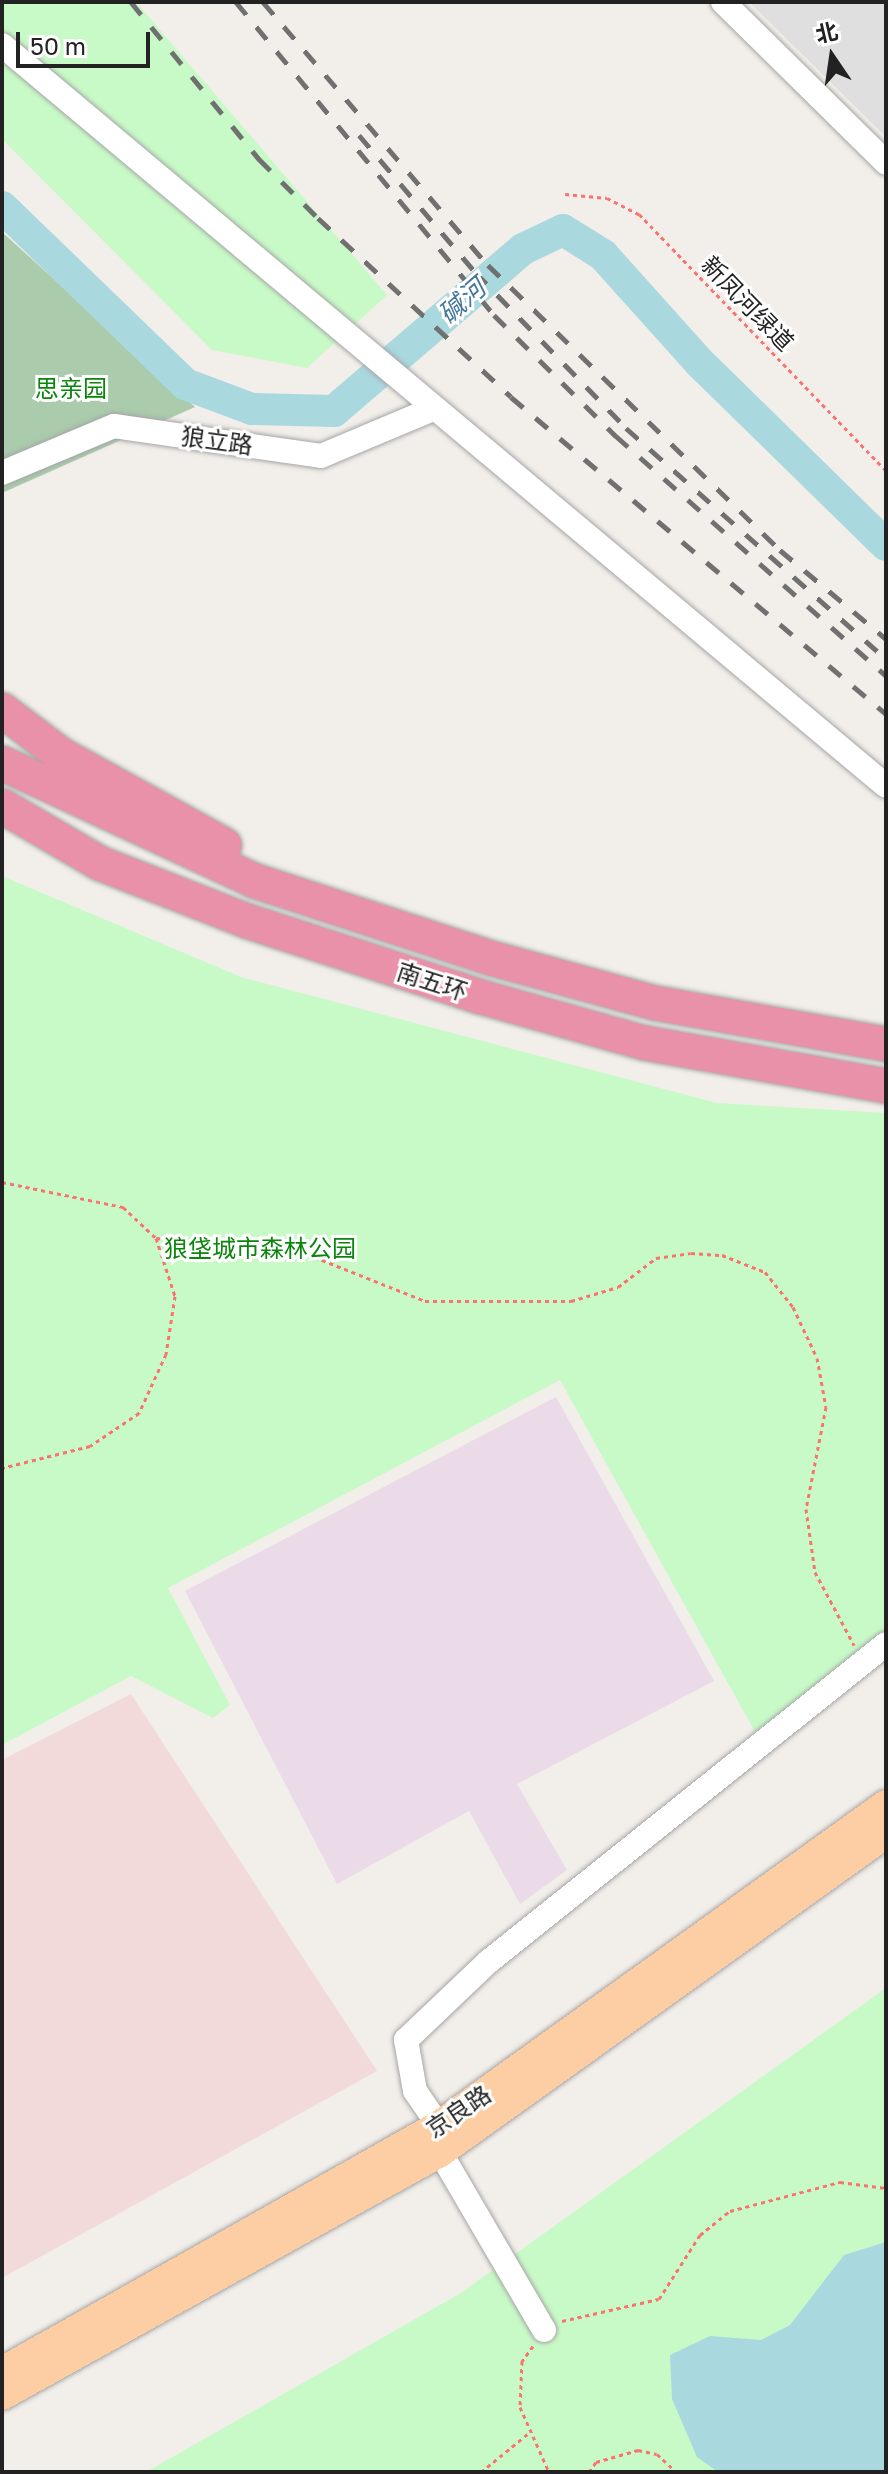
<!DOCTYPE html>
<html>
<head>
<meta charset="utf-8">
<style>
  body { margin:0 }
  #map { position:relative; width:888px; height:2474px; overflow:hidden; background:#f2eee9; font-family:"Golos Text","Noto Sans SC",sans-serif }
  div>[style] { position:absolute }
  .residential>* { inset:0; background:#e0dfdf }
  .commercial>* { inset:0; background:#f2d9da }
  .industrial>* { inset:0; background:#ebdbe9 }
  .cemetery>* { inset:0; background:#aacbac }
  .park>* { inset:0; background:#c8fac7 }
  .water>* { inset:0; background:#a9d8df }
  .river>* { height:32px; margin:-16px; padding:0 16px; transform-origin:16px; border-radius:16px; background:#a9d8df }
  .path>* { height:3px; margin-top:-1.5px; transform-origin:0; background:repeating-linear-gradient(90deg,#fb7371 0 4px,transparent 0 8px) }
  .roads { filter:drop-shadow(0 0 2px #a6a6a6) drop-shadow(0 0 2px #a6a6a6) }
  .minor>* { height:24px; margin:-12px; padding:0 12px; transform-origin:12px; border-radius:12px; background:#fff }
  .major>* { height:30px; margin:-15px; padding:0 15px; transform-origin:15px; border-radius:15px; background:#fdcea3 }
  .highway>* { height:34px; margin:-17px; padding:0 17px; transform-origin:17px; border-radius:17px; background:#e991a9 }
  .rail>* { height:5px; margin-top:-2.5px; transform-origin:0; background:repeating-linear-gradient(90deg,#707070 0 16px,transparent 0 32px) }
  span { translate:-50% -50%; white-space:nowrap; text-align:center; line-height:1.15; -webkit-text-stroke:6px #fff; paint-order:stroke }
  .street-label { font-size:24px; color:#222 }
  .park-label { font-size:24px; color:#0b850b }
  .water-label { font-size:26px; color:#43779c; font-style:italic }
  .frame { position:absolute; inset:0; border:4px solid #222; pointer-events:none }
  .north { position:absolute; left:792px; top:16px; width:80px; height:80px; -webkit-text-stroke:6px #fff; paint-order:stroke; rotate:347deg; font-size:22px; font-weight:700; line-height:32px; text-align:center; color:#222 }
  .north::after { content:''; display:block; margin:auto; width:28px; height:36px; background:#222; clip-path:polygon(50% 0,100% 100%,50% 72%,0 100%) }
  .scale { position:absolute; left:16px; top:32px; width:134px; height:36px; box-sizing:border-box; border:4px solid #222; border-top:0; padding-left:10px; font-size:24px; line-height:28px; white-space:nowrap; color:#222; -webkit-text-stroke:6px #fff; paint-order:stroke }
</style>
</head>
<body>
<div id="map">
  <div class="residential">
    <div style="clip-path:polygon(749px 2px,886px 2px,886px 137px)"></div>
  </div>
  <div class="commercial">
    <div style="clip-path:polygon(131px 1694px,377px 2071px,2px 2278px,2px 1760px)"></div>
  </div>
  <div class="industrial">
    <div style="clip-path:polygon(556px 1397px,714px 1681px,517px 1784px,567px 1870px,520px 1904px,469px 1811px,337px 1884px,185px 1591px)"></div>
  </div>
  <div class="cemetery">
    <div style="clip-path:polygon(2px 232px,195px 407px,2px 493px)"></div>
  </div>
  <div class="park">
    <div style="clip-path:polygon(2px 2px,136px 2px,387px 295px,307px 368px,212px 350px,2px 139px)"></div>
    <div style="clip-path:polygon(2px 876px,241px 977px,717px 1103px,886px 1113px,886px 1637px,760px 1741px,560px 1380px,168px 1588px,230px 1705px,213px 1718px,131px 1676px,2px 1745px)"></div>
    <div style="clip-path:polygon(886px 1988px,886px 2472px,146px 2472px,461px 2293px)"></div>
  </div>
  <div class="water">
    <div style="clip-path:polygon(886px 2242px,886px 2472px,718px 2472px,697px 2457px,672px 2399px,670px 2355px,710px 2336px,761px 2340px,790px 2325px,844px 2255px)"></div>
  </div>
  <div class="river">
    <div style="left:2px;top:207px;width:255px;rotate:44deg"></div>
    <div style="left:185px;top:384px;width:72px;rotate:20.5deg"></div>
    <div style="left:252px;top:409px;width:82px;rotate:1.4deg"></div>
    <div style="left:334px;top:411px;width:249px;rotate:-40.6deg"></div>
    <div style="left:523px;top:249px;width:44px;rotate:-25.4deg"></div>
    <div style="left:563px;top:230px;width:47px;rotate:32deg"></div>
    <div style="left:603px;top:255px;width:145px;rotate:48.1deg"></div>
    <div style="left:700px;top:363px;width:260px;rotate:44.4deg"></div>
  </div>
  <div class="path">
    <div style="left:565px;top:194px;width:42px;rotate:5.4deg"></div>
    <div style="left:607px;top:198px;width:36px;rotate:27deg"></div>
    <div style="left:639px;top:214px;width:356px;rotate:46.1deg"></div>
    <div style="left:2px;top:1182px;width:124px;rotate:11.7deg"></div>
    <div style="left:123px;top:1207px;width:45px;rotate:43.2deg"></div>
    <div style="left:156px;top:1238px;width:61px;rotate:71.9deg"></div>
    <div style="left:175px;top:1296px;width:59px;rotate:98.8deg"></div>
    <div style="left:166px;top:1354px;width:65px;rotate:114.6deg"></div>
    <div style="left:139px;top:1413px;width:59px;rotate:146deg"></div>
    <div style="left:90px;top:1446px;width:91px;rotate:166deg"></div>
    <div style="left:156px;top:1238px;width:152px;rotate:6deg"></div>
    <div style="left:307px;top:1254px;width:127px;rotate:21.7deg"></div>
    <div style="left:425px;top:1301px;width:146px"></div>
    <div style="left:571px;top:1301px;width:49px;rotate:-16.6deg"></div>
    <div style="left:618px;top:1287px;width:48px;rotate:-37.3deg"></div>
    <div style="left:656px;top:1258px;width:35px;rotate:-8deg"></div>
    <div style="left:691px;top:1253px;width:31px;rotate:4deg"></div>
    <div style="left:722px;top:1255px;width:46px;rotate:21.6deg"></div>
    <div style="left:765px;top:1272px;width:45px;rotate:51.3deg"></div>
    <div style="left:793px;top:1307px;width:56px;rotate:64.8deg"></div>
    <div style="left:817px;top:1358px;width:50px;rotate:79.6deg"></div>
    <div style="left:826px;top:1407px;width:104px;rotate:101.1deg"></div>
    <div style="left:806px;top:1509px;width:64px;rotate:81.9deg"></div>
    <div style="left:815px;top:1572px;width:83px;rotate:61.9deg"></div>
    <div style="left:562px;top:2321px;width:99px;rotate:-12.8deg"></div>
    <div style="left:659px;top:2299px;width:76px;rotate:-57.4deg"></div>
    <div style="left:700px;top:2235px;width:38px;rotate:-39deg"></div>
    <div style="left:730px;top:2211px;width:114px;rotate:-14.8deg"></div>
    <div style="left:840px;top:2182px;width:46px;rotate:7.4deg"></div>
    <div style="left:533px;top:2346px;width:19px;rotate:126deg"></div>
    <div style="left:522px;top:2361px;width:46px;rotate:92.5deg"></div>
    <div style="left:520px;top:2407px;width:71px;rotate:66deg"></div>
    <div style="left:481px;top:2472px;width:63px;rotate:-39.2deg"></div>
    <div style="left:589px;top:2472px;width:12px;rotate:-55deg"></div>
    <div style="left:596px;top:2462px;width:44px;rotate:-15.9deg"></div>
    <div style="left:638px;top:2450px;width:19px;rotate:12deg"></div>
    <div style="left:657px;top:2454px;width:26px;rotate:43deg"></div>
  </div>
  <div class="roads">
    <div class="minor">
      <div style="left:723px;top:2px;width:229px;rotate:44.6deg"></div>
      <div style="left:2px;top:45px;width:1153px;rotate:39.97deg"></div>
      <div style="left:2px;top:473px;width:121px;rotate:-22.8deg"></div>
      <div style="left:114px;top:426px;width:209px;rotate:8.2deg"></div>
      <div style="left:321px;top:456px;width:121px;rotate:-22.8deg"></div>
      <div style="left:544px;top:2330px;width:206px;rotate:-120.3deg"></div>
      <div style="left:440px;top:2152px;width:26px;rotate:-92deg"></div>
      <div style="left:439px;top:2126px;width:42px;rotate:-124.4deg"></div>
      <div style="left:415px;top:2091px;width:52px;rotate:-100deg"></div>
      <div style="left:406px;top:2040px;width:113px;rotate:-43.6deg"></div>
      <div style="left:488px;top:1962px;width:509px;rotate:-38.62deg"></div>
    </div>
    <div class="major">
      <div style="left:2px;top:2372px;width:501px;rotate:-29.38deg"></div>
      <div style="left:439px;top:2126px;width:550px;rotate:-35.68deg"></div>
      <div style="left:2px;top:2395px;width:501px;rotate:-29.02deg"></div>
      <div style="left:440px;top:2152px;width:548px;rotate:-35.57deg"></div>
    </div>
    <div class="highway">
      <div style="left:2px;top:710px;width:73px;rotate:37.2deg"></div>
      <div style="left:60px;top:754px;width:188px;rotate:29deg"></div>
      <div style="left:2px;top:763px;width:279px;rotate:25deg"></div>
      <div style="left:255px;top:881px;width:251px;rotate:18.1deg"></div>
      <div style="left:494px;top:959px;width:167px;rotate:15.3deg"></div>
      <div style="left:655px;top:1003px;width:235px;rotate:10.1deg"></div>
      <div style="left:2px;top:806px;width:113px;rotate:30.4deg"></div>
      <div style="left:99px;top:863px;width:159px;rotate:21.4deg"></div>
      <div style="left:247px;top:921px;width:246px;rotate:18deg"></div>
      <div style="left:481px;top:997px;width:170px;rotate:15.7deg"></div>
      <div style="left:645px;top:1043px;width:245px;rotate:10.1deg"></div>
    </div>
  </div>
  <div class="rail">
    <div style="left:131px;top:2px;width:203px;rotate:50.8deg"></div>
    <div style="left:259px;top:159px;width:83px;rotate:45deg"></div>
    <div style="left:318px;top:218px;width:263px;rotate:42.8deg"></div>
    <div style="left:511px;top:397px;width:491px;rotate:40.2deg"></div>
    <div style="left:236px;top:2px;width:406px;rotate:50.5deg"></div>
    <div style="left:494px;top:315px;width:172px;rotate:44.8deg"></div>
    <div style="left:616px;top:436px;width:361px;rotate:41.6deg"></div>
    <div style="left:263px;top:2px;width:346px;rotate:49.5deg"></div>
    <div style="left:488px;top:265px;width:408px;rotate:44.3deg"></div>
    <div style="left:780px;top:550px;width:138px;rotate:40deg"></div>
    <div style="left:359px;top:135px;width:180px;rotate:49.7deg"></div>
    <div style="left:475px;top:272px;width:217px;rotate:45.9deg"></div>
    <div style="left:626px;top:428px;width:348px;rotate:41.6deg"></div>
  </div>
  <div class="street-label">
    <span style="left:748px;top:303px;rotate:46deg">新凤河绿道</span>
    <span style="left:217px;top:440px;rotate:8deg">狼立路</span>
    <span style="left:432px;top:981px;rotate:18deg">南五环</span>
    <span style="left:458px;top:2111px;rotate:-34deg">京良路</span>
  </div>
  <div class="park-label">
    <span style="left:71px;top:388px">思亲园</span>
    <span style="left:260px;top:1248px">狼垡城市森林公园</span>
  </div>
  <div class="water-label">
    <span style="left:462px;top:301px;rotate:-41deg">碱河</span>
  </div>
  <div class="frame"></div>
  <div class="north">北</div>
  <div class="scale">50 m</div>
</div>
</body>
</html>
